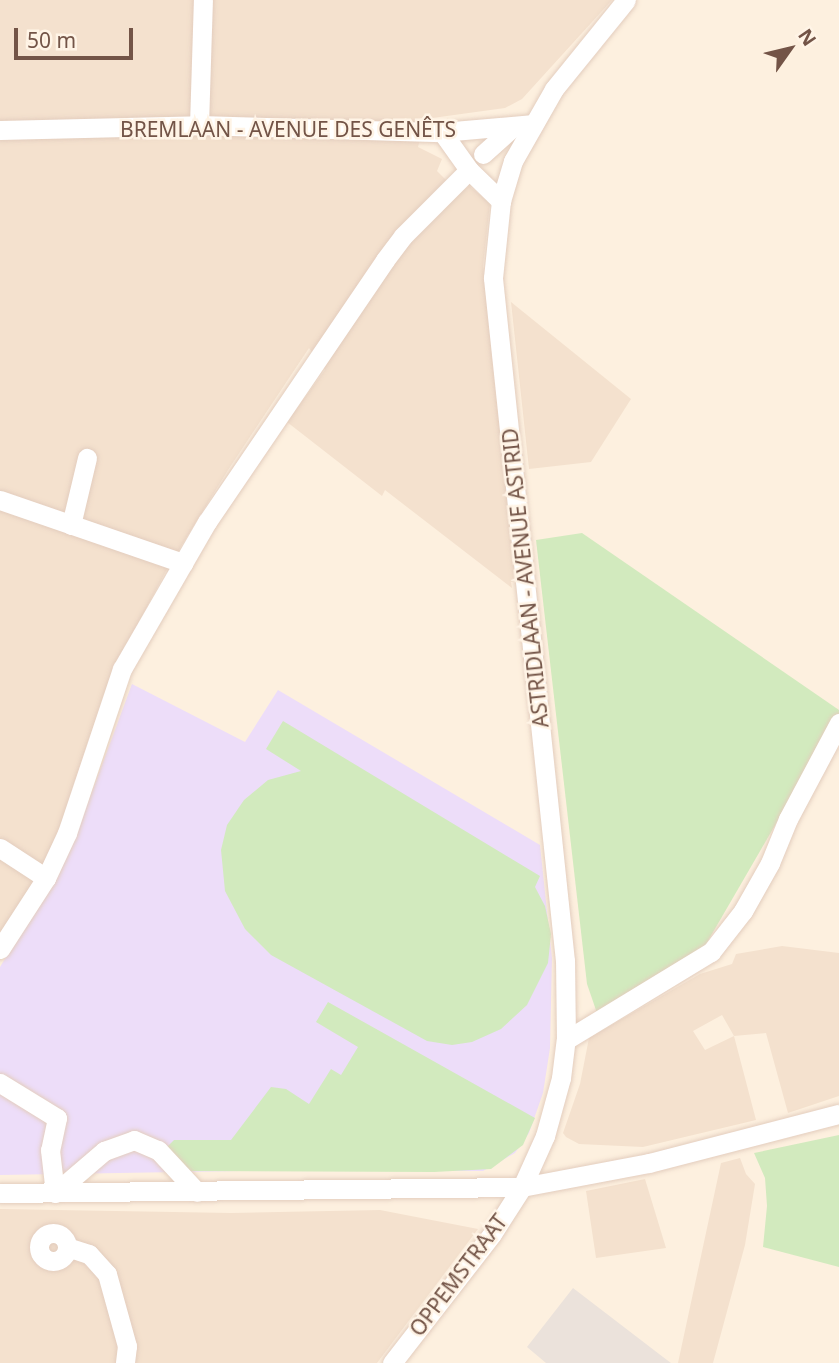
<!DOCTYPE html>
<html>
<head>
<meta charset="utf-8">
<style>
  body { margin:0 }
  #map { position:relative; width:839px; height:1363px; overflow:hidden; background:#fdf0df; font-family:"Noto Sans",sans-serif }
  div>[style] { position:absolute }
  .residential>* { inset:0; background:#f4e1ce }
  .industrial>* { inset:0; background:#ebe2db }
  .education>* { inset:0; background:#edddf9 }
  .green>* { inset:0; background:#d2eabe }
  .roads { filter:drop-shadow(0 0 2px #e3cdbe) drop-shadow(0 0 2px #e3cdbe) }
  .minor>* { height:19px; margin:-9.5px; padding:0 9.5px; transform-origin:9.5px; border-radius:9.5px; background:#fff }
  .minor>.ring { margin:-9.5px; padding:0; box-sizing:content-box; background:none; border:19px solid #fff; border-radius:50% }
  span { translate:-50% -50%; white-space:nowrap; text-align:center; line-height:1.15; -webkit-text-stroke:5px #fff4e6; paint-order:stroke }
  .street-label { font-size:21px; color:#735447 }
  .north { position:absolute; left:755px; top:14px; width:70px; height:70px; -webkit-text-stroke:5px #fff4e6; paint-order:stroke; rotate:56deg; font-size:19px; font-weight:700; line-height:28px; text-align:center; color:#735447 }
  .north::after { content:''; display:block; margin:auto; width:24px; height:32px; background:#735447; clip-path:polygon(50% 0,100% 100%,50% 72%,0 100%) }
  .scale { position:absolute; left:14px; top:28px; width:119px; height:32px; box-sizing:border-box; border:4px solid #735447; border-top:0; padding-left:9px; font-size:21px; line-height:24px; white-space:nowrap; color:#735447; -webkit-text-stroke:5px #fff4e6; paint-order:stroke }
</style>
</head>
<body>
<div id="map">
  <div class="residential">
    <div style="clip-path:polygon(0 0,612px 0,522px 99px,505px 108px,425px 119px,418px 147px,442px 159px,437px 171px,459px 193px,469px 186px,490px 203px,483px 266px,516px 581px,511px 582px,512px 588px,385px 490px,382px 496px,287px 422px,325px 370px,309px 348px,228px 470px,167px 569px,122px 654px,74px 793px,42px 868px,0 935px)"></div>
    <div style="clip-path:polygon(511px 302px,631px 399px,591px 462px,529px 469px)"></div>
    <div style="clip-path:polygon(evenodd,782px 946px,839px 953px,839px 1096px,788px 1113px,766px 1033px,734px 1036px,756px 1120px,643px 1147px,579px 1144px,566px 1137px,563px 1133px,580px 1084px,589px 1038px,700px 974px,732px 964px,736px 954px,782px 946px,722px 1015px,734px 1036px,705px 1050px,693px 1031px,722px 1015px)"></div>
    <div style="clip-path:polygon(740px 1158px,746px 1174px,755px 1184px,745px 1245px,713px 1363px,678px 1363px,721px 1163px)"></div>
    <div style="clip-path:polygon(645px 1179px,666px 1248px,596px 1258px,586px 1191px)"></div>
    <div style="clip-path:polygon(0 1209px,231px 1213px,380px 1210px,478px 1229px,377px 1363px,0 1363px)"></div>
  </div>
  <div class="industrial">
    <div style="clip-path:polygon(573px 1288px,663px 1357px,671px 1363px,546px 1363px,527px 1347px)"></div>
  </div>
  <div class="education">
    <div style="clip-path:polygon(132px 684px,245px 742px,278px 690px,540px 845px,552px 958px,550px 1048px,543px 1093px,529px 1133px,515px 1153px,483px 1171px,238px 1171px,0 1175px,0 967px,49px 886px,79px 827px)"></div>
  </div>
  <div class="green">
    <div style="clip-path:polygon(582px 533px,839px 710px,839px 715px,705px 946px,597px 1013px,587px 984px,536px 540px)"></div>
    <div style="clip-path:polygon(283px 721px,540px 876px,535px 887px,545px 906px,551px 934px,548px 963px,527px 1005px,501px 1029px,472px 1042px,452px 1045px,427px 1041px,271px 955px,245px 929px,225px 891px,221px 850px,227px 825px,244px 800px,268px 780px,301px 771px,266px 749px)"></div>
    <div style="clip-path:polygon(328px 1002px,535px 1118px,523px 1145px,491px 1169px,434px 1172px,190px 1171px,164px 1150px,174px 1140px,231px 1140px,271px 1087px,286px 1089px,309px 1104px,331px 1069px,341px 1075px,358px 1047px,316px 1022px)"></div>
    <div style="clip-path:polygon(839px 1135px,839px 1267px,763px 1247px,767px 1206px,765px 1178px,754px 1153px)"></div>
  </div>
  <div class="roads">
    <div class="minor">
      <div style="left:199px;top:125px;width:125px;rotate:-88.2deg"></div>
      <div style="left:0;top:130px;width:199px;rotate:-1.4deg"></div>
      <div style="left:199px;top:125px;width:243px;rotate:1.7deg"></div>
      <div style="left:442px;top:132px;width:92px;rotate:-5deg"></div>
      <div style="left:442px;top:132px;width:47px;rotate:54.6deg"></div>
      <div style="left:469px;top:170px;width:45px;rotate:44.1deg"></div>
      <div style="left:483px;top:154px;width:40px;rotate:-42deg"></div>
      <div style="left:0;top:500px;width:194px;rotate:19deg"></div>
      <div style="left:71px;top:525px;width:69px;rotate:-76.6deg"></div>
      <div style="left:0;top:848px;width:55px;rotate:33.1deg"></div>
      <div style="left:0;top:949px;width:85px;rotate:-57.1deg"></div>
      <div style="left:46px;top:878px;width:50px;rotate:-65deg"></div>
      <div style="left:67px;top:833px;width:173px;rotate:-71.5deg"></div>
      <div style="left:122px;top:669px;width:170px;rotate:-60deg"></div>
      <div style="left:207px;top:522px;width:317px;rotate:-55.8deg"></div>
      <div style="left:385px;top:260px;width:30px;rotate:-53deg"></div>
      <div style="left:403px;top:236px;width:93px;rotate:-45deg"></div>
      <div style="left:566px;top:1040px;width:170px;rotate:-31.3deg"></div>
      <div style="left:711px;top:952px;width:52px;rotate:-52deg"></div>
      <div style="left:743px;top:911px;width:55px;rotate:-60.6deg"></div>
      <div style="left:770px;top:863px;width:48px;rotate:-67.8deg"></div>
      <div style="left:788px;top:819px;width:109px;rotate:-62deg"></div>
      <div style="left:0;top:1083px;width:67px;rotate:31.6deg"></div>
      <div style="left:57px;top:1118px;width:33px;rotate:102deg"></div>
      <div style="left:50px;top:1150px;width:43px;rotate:83.4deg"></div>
      <div style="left:0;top:1193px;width:522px;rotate:-0.66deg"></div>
      <div style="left:522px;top:1187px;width:129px;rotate:-10.7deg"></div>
      <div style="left:649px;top:1163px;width:196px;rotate:-14.5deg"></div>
      <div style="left:55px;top:1193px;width:65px;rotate:-40.6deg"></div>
      <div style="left:104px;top:1151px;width:32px;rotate:-20deg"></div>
      <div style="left:134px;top:1140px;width:26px;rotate:23deg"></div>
      <div style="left:158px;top:1150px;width:57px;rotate:47.1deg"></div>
      <div class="ring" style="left:39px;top:1233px;width:9px;height:9px"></div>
      <div style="left:67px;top:1247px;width:23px;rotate:18deg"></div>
      <div style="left:89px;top:1254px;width:27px;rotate:48deg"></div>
      <div style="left:107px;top:1274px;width:75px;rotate:74.5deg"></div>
      <div style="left:127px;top:1346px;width:17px;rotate:97deg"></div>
      <div style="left:392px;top:1363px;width:163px;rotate:-52.2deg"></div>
      <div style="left:492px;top:1234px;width:56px;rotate:-57.4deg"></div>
      <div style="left:522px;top:1187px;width:56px;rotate:-65.7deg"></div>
      <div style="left:545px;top:1136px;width:60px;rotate:-74.6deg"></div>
      <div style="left:561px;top:1078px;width:38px;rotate:-83deg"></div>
      <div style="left:566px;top:1040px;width:79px;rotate:-90.7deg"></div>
      <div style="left:565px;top:961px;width:687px;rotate:-96.02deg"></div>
      <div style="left:493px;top:278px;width:77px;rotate:-84.1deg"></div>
      <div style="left:501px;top:201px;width:42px;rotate:-73.3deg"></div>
      <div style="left:513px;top:161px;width:83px;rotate:-60.3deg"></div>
      <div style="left:554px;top:89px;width:114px;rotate:-51deg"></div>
    </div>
  </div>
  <div class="street-label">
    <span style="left:288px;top:129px">BREMLAAN - AVENUE DES GENÊTS</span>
    <span style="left:525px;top:578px;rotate:-96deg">ASTRIDLAAN - AVENUE ASTRID</span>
    <span style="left:458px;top:1275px;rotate:-53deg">OPPEMSTRAAT</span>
  </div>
  <div class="north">N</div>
  <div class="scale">50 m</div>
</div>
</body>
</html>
